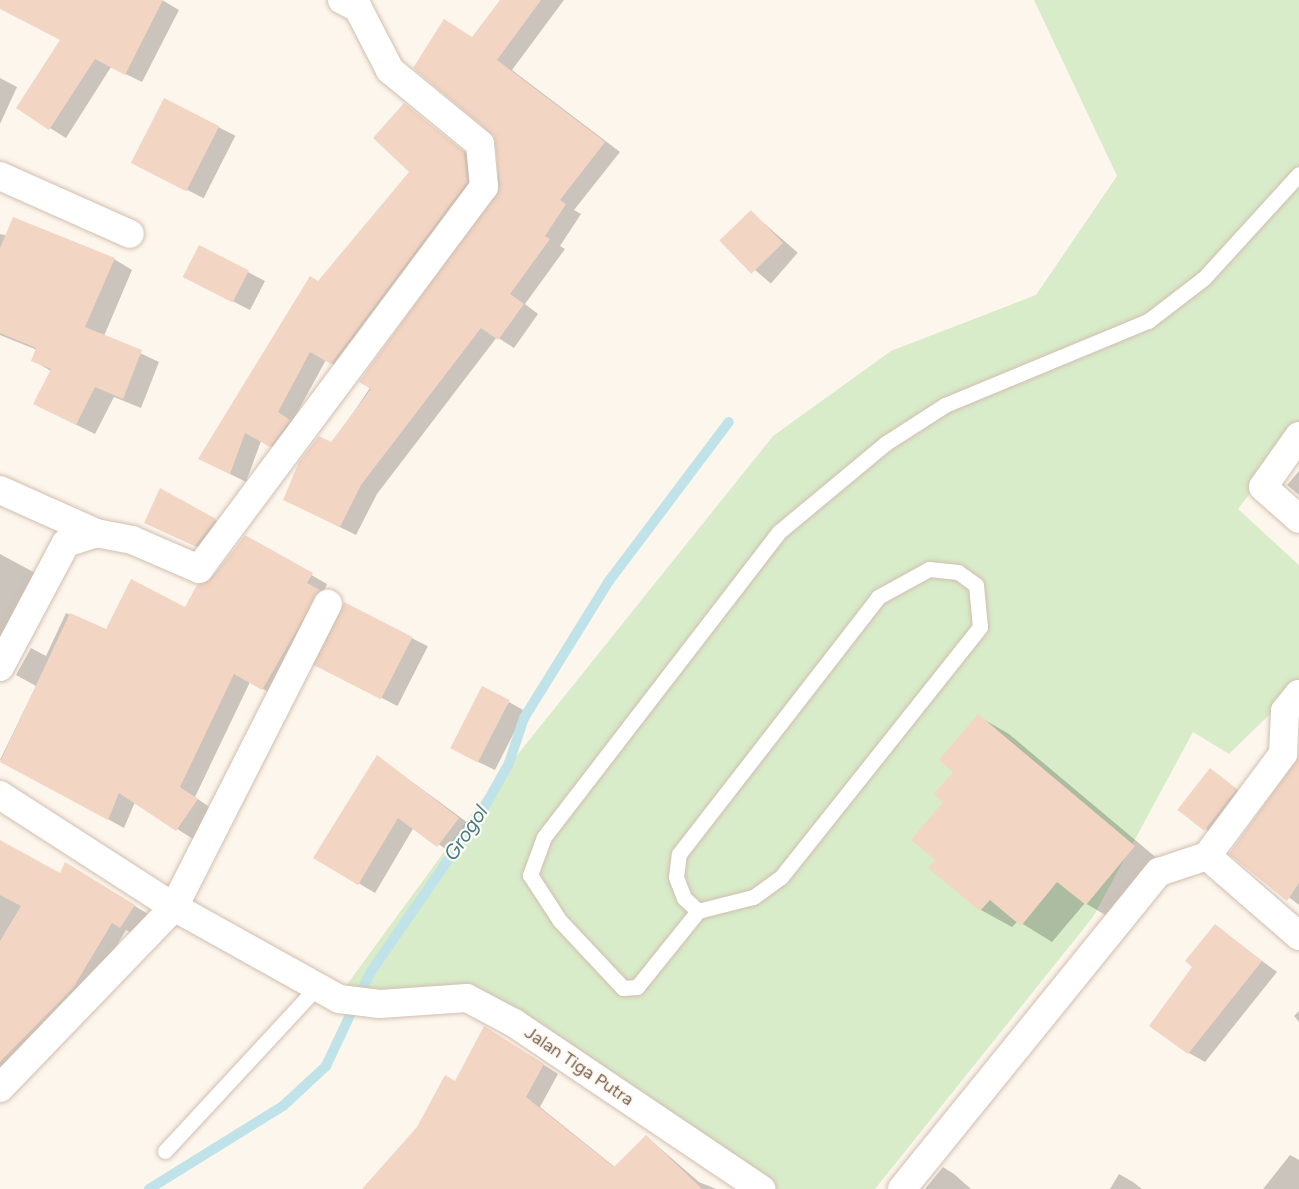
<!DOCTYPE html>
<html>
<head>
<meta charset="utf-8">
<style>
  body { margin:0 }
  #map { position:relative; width:1299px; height:1189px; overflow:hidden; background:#fdf6ec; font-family:Figtree,sans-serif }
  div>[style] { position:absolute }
  .green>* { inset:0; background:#d8ecc9 }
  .shadow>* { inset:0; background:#0003; transform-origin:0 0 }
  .stream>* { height:10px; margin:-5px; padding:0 5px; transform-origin:5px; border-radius:5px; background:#bfe3e8 }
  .building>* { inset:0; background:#f3d5c3; transform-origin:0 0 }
  .roads { filter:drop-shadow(0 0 2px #d1beb0) drop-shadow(0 0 2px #d1beb0) }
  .lane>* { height:15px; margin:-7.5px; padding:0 7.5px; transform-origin:7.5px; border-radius:7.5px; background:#fff }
  .street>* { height:28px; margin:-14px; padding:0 14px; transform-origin:14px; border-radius:14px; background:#fff }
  span { translate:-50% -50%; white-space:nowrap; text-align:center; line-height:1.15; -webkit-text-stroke:4.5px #fffaf3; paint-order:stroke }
  .street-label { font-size:18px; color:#7a5c4d }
  .water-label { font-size:20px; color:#437c86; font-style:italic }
</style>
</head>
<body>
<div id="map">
  <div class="green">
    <div style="clip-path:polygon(1034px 0,1299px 0,1299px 428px,1238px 509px,1299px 565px,1299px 686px,1229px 754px,1193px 732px,1093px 917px,875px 1189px,745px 1189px,485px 1009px,332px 1005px,490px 789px,773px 436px,891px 351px,1036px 295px,1117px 176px)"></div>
  </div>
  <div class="shadow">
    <div style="clip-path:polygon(10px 0,162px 0,179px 10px,142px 82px,111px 67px,66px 138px,50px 128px,62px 40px)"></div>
    <div style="clip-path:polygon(501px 0,564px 0,512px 70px,620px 152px,574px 210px,581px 214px,560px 246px,565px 249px,525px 304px,538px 314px,514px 348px,497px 337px,377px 494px,356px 535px,301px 508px,332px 444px,499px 197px,496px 135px,473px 38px)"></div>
    <div style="clip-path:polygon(0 78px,17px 87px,0 124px)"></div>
    <div style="left:165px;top:100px;width:79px;height:70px;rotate:27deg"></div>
    <div style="clip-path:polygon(404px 105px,479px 163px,482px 191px,347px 372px,326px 360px,292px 422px,286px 454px,261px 441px,246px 482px,216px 467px,319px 283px,411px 172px)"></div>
    <div style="left:751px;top:212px;width:62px;height:41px;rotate:41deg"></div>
    <div style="clip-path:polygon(0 234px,114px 259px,132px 270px,104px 336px,159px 362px,141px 408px,114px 397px,95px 434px,53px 413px,51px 371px,32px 360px,37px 350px,0 335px)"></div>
    <div style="clip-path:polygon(200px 247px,265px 281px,250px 310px,201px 285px)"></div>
    <div style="clip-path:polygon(1299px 471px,1299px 495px,1287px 485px)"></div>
    <div style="clip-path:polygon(161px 490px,231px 529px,212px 554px,146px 523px)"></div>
    <div style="clip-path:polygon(245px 537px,327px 584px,278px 697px,250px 682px,195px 797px,212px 809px,193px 839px,135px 802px,124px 828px,0 760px,36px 686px,16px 675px,31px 648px,46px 656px,66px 613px,106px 630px,186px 609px)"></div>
    <div style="clip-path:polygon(0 554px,39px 575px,0 668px)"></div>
    <div style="left:345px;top:604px;width:93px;height:67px;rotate:27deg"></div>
    <div style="clip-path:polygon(509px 702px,525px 711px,495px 770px,468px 757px)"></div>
    <div style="clip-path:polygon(978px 716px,1009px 734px,1165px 865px,1117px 922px,1085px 903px,1052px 942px,1018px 921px,1012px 927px,981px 910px,930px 867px,937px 859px,955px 771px)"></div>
    <div style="clip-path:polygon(1299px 753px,1299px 905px,1231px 853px,1298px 764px)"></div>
    <div style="clip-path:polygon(378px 757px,475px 828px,454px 855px,414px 827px,375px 893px,315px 857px)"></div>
    <div style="clip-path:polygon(1218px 775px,1243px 794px,1214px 834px,1206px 830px)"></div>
    <div style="clip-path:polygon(0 841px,61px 875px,79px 872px,148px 914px,135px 935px,126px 930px,87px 995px,0 1077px)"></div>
    <div style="clip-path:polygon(1215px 926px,1277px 972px,1205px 1062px,1189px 1053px,1194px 966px)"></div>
    <div style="clip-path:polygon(1299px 1011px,1299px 1022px,1294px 1016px)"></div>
    <div style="clip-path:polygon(499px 1036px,558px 1074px,540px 1107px,616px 1168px,646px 1136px,699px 1182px,716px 1189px,375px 1189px)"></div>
    <div style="clip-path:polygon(1290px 1155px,1299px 1160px,1299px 1189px,1263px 1189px)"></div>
    <div style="clip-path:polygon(943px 1167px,954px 1174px,971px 1189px,925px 1189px)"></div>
    <div style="clip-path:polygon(1119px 1174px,1133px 1182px,1142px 1189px,1110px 1189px)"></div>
  </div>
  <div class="stream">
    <div style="left:149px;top:1189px;width:158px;rotate:-31.8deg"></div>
    <div style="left:283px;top:1106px;width:59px;rotate:-42.9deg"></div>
    <div style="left:326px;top:1066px;width:103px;rotate:-64.7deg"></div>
    <div style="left:370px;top:973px;width:203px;rotate:-55.4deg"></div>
    <div style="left:485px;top:806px;width:49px;rotate:-60.8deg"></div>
    <div style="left:509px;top:763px;width:47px;rotate:-71.6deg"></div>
    <div style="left:524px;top:718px;width:161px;rotate:-58.2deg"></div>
    <div style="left:609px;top:581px;width:199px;rotate:-53deg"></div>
  </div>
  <div class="building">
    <div style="clip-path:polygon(0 0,163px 0,125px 75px,95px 59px,49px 130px,16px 108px,60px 40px,0 9px)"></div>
    <div style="clip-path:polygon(500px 0,541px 0,497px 60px,605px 142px,560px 200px,566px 204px,545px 236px,550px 239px,510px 294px,524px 304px,498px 340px,481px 328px,361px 485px,340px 527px,283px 500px,299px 462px,319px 436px,331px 442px,371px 389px,359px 382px,500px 186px,494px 136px,413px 68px,444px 19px,472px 37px)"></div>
    <div style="left:164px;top:98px;width:62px;height:73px;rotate:27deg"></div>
    <div style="clip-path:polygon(404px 103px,464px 152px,467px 182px,331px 364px,310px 352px,278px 412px,290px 420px,270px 447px,245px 433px,230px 474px,198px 459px,310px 276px,318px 281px,409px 172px,373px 138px)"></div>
    <div style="left:751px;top:210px;width:46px;height:44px;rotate:46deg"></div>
    <div style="clip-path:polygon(13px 217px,115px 258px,85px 327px,142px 350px,123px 399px,95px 387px,76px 425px,33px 404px,51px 369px,31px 361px,36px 348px,0 333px,0 248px)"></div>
    <div style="left:199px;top:245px;width:56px;height:36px;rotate:27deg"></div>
    <div style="clip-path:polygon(160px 488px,216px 519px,195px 546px,144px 523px)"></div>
    <div style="clip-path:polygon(245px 535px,313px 573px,307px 583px,320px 590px,262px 690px,234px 674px,180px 787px,198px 799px,176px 831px,119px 793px,108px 820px,0 762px,70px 613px,106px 629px,131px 579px,185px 607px,197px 585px,212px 579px)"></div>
    <div style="left:344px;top:602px;width:77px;height:70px;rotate:27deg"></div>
    <div style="left:482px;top:686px;width:31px;height:70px;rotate:27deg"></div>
    <div style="clip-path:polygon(978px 714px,1135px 846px,1086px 905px,1057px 882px,1021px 926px,990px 900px,980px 911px,928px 868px,935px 860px,911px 840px,943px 802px,934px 794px,953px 772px,939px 760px)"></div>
    <div style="clip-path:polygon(377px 755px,459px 818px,437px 847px,398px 818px,358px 885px,313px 858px)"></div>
    <div style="clip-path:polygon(1299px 756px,1299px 883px,1287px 901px,1229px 854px)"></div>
    <div style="left:1210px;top:768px;width:34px;height:53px;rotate:38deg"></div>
    <div style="clip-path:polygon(0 840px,60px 873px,65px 862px,135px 905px,120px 928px,112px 923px,73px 988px,0 1062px,0 941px,21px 906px,0 895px)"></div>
    <div style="clip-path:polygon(1215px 924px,1262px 961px,1188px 1054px,1149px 1026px,1192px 967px,1185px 961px)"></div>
    <div style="clip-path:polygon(484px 1026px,544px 1064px,526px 1097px,614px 1167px,646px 1135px,702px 1189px,362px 1189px,417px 1127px,445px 1075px,455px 1081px)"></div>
  </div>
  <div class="roads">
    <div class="lane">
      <div style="left:698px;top:911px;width:19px;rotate:-137deg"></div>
      <div style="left:684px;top:898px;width:22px;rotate:-111deg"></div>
      <div style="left:676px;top:877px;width:23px;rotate:-83deg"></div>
      <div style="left:679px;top:854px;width:325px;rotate:-52.2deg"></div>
      <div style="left:878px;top:597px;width:58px;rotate:-28.8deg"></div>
      <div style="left:929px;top:569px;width:29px;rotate:6deg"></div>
      <div style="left:958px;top:572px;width:22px;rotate:36deg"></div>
      <div style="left:976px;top:585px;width:42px;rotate:84.6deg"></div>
      <div style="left:980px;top:627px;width:320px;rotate:128.5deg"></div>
      <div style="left:781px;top:877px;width:34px;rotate:144deg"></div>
      <div style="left:753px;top:897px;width:57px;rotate:165.7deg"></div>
      <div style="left:698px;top:911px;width:97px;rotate:128.8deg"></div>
      <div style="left:637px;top:987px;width:14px;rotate:176deg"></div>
      <div style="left:623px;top:988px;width:92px;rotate:-133.2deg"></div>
      <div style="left:560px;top:921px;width:55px;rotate:-123.1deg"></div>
      <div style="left:530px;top:875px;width:40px;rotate:-69.8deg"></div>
      <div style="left:544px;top:837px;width:386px;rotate:-52.4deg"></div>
      <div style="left:780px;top:531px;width:138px;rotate:-39.7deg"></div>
      <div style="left:886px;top:443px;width:70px;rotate:-32.8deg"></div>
      <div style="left:945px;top:405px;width:220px;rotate:-22.5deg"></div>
      <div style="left:1148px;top:321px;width:71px;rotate:-37.5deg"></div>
      <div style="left:1204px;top:278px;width:141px;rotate:-47.6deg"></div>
      <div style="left:165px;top:1151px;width:224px;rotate:-47.2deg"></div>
    </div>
    <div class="street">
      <div style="left:0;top:176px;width:142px;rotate:24deg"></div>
      <div style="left:1299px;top:436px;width:62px;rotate:125.2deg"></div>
      <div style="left:1263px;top:487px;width:48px;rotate:41.6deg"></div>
      <div style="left:0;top:490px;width:105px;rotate:24.1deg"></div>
      <div style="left:0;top:667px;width:140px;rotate:-62deg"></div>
      <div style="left:66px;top:543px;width:32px;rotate:-18deg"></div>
      <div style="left:96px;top:533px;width:37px;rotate:11deg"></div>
      <div style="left:132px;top:540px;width:73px;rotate:23.4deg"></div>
      <div style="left:199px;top:569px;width:477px;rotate:-53.3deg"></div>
      <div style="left:484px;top:187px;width:43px;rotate:-95.3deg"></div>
      <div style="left:480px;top:144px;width:117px;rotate:-140.6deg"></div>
      <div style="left:390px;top:70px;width:70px;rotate:-117.3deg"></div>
      <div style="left:358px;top:8px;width:18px;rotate:-153deg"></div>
      <div style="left:0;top:795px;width:207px;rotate:32.8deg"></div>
      <div style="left:174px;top:907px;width:189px;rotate:29.1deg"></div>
      <div style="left:339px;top:999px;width:41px;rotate:7deg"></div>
      <div style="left:380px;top:1004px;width:87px;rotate:-3.9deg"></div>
      <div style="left:467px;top:998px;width:53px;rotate:28deg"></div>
      <div style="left:514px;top:1023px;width:298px;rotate:33.9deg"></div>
      <div style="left:1207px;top:856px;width:127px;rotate:-53.3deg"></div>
      <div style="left:1283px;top:754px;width:43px;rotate:-87.3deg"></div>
      <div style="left:1285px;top:711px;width:22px;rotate:-51deg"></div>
      <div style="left:0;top:1088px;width:251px;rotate:-46.1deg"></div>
      <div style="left:174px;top:907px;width:340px;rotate:-63.1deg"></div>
      <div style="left:902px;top:1189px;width:408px;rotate:-51deg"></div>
      <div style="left:1159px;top:872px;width:51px;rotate:-18.4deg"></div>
      <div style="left:1207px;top:856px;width:122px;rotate:41deg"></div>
    </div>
  </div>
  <div class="street-label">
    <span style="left:579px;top:1066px;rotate:34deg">Jalan Tiga Putra</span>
  </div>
  <div class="water-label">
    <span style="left:466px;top:833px;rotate:-56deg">Grogol</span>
  </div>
</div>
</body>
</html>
